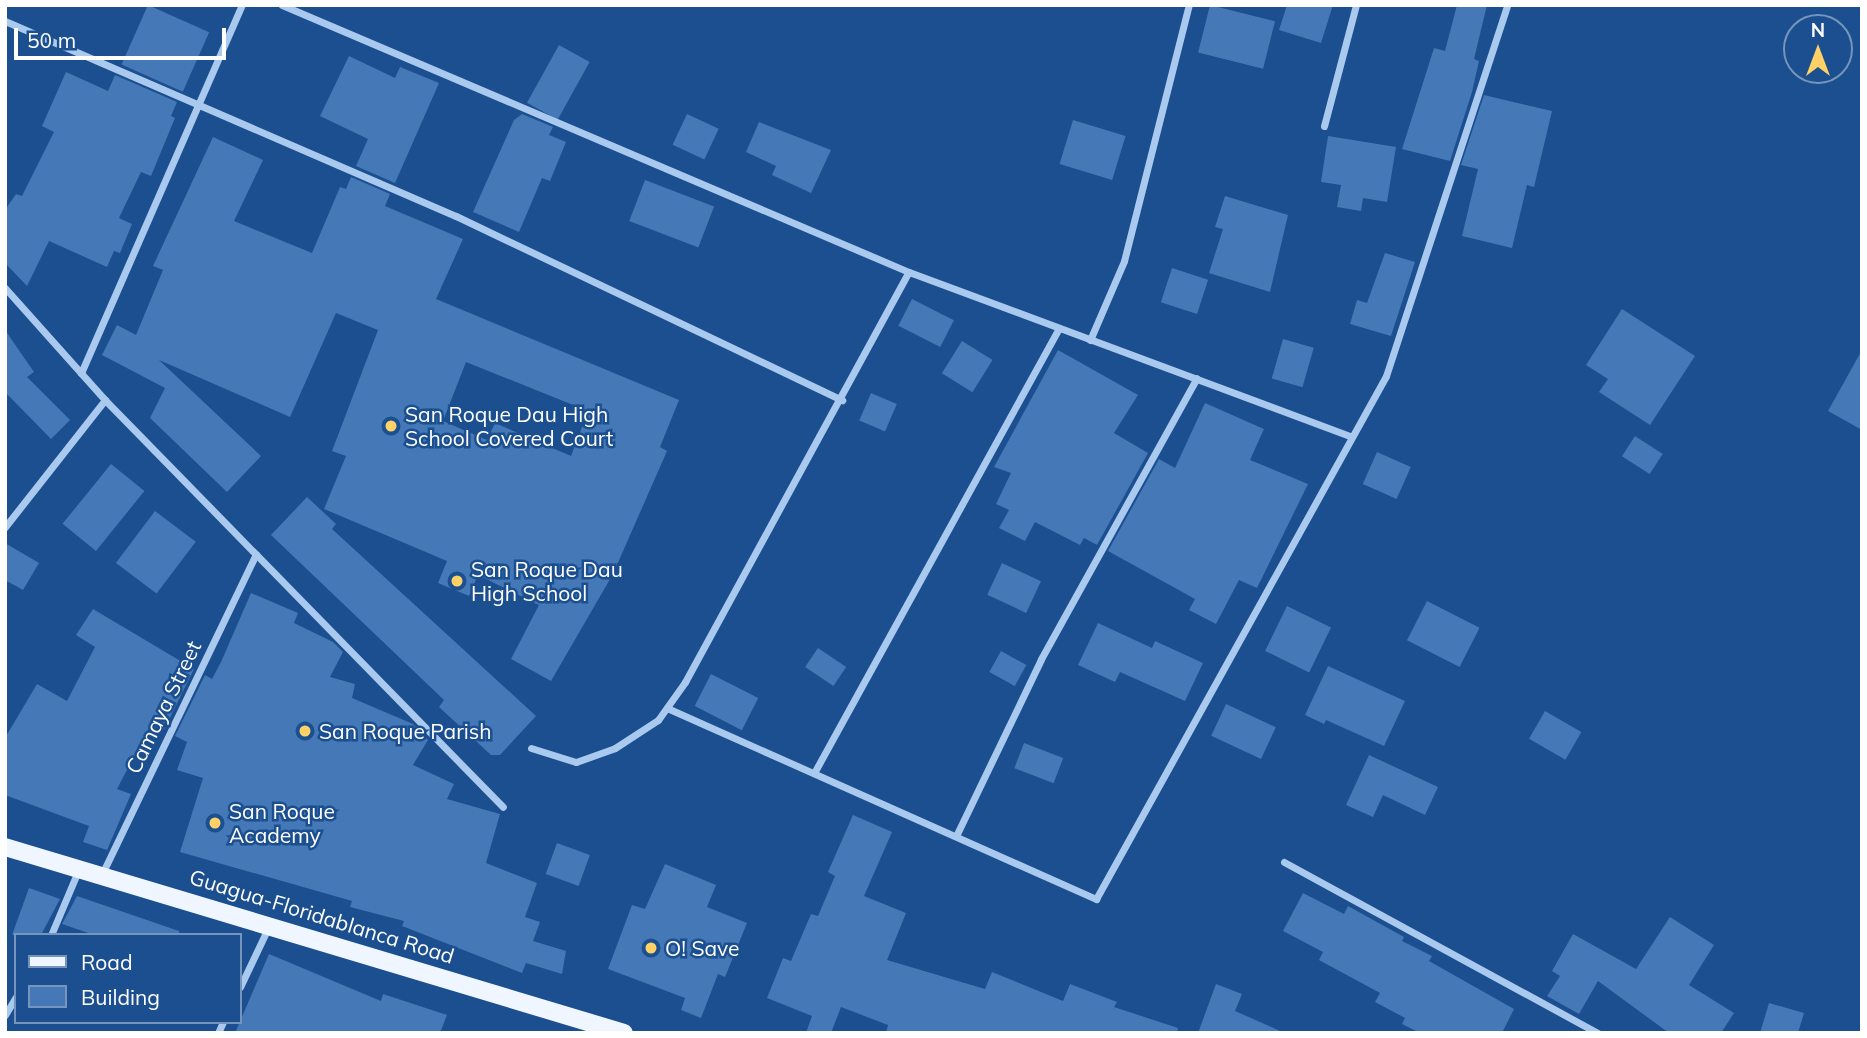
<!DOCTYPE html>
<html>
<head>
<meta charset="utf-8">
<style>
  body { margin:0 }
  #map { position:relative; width:1867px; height:1038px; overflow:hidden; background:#1b4f8f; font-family:Mulish,sans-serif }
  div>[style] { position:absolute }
  .building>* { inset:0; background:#4478b7; transform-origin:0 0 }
  .street>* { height:7px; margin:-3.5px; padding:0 3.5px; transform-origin:3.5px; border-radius:3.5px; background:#a9c9ee }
  .primary>* { height:18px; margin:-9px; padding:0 9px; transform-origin:9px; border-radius:9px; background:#f0f6ff }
  .dots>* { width:19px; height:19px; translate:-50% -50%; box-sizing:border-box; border:4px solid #1b4f8f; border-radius:50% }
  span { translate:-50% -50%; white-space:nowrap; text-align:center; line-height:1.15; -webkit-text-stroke:5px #1b4f8f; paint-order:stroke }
  .poi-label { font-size:21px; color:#fff }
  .left { translate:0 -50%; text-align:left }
  .street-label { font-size:21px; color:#fff }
  .frame { position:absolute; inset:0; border:7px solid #fff; pointer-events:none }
  .legend { position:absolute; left:14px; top:933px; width:228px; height:91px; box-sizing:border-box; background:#1b4f8f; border:2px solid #7695bc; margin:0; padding:9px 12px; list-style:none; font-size:21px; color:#fff }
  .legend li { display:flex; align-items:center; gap:14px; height:35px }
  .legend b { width:35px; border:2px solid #7695bc }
  .north { position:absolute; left:1783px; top:14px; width:70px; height:70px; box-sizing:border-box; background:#1b4f8f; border:2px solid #7695bc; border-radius:50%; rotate:0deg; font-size:19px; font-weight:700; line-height:28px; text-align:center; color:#fff }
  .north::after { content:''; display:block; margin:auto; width:24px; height:32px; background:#ffd166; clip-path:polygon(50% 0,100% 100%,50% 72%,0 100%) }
  .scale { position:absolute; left:14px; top:28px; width:212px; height:32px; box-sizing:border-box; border:4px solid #fff; border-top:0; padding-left:9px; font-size:21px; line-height:24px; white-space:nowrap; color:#fff; -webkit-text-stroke:5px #1b4f8f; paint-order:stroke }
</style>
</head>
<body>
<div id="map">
  <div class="building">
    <div style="left:148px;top:5px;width:67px;height:65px;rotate:24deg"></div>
    <div style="left:1210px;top:5px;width:67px;height:49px;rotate:14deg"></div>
    <div style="clip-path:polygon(1287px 5px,1333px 5px,1321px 43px,1279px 30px)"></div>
    <div style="clip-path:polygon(1457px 5px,1487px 5px,1474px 59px,1479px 61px,1472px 92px,1450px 161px,1402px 149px,1434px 48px,1445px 51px)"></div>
    <div style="left:559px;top:45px;width:35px;height:66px;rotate:29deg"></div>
    <div style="clip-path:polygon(349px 56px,395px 78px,400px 67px,439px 83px,395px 183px,356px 166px,368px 139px,320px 116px)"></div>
    <div style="clip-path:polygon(66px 72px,108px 91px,115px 75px,177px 102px,171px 116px,175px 118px,151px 176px,141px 172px,119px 218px,132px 224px,120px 253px,114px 251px,107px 267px,49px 241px,27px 286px,5px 263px,5px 210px,16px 194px,22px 196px,54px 132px,42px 126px)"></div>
    <div style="clip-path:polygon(1484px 95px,1552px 111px,1534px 187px,1527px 185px,1512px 248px,1462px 236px,1478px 169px,1461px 165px)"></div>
    <div style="clip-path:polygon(522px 114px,553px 127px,549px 135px,566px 142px,550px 181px,542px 178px,519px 232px,473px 212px,514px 120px)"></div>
    <div style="left:687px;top:114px;width:35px;height:34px;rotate:25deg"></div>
    <div style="left:1073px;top:120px;width:55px;height:46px;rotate:17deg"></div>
    <div style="clip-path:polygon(759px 122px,831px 150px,811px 193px,772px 175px,776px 166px,746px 152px)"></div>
    <div style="clip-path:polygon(1328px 136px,1396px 147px,1387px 202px,1363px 198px,1361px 211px,1337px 207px,1341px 185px,1321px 182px)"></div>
    <div style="clip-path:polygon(evenodd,213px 137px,263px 160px,234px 221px,312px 253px,340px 187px,346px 189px,351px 177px,390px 194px,385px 206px,463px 239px,436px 299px,679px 400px,660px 447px,667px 451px,613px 574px,551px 681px,511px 659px,539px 605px,478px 575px,469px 596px,438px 583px,447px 561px,324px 509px,346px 456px,332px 451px,378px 330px,336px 313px,290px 417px,159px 360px,261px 456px,227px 492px,150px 418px,165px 388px,102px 355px,117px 325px,136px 335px,163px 270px,153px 266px,213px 137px,466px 362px,588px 411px,571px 456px,495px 423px,487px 440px,443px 421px,466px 362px)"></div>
    <div style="left:645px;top:180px;width:74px;height:44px;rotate:21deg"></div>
    <div style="clip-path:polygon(1225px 196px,1288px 215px,1270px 292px,1209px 273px,1223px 229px,1215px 227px)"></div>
    <div style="clip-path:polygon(1385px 253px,1415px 262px,1391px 336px,1350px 324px,1357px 300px,1367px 303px)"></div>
    <div style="left:1172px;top:268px;width:38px;height:36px;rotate:18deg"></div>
    <div style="left:912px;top:299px;width:47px;height:30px;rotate:27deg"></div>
    <div style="clip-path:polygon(1622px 309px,1695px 356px,1650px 425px,1599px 392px,1608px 379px,1586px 365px)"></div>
    <div style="clip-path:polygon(5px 330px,34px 372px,27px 377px,70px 420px,51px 439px,5px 392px)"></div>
    <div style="left:1283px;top:339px;width:32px;height:41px;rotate:16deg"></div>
    <div style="left:962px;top:341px;width:36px;height:38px;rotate:32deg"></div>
    <div style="clip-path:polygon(1058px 350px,1138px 395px,1114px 433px,1148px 453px,1097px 545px,1084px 538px,1080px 545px,1035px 522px,1025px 541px,999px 528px,1009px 510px,996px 504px,1011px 473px,994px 467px)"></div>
    <div style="clip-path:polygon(1862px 350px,1862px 430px,1828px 411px)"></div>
    <div style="left:871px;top:393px;width:28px;height:30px;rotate:23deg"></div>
    <div style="clip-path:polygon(1205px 403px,1264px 429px,1250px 460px,1308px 484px,1257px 588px,1239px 580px,1216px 624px,1189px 610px,1195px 599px,1108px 551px,1159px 459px,1175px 468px)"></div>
    <div style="left:1635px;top:436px;width:33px;height:24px;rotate:33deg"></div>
    <div style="left:1377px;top:452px;width:37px;height:35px;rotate:24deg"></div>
    <div style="left:111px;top:464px;width:43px;height:77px;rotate:39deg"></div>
    <div style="clip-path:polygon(307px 497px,336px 524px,332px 529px,536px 716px,500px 755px,491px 755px,439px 707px,444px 700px,271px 535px)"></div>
    <div style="left:155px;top:511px;width:51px;height:65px;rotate:37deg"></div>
    <div style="clip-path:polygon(5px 543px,39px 563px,23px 590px,5px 580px)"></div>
    <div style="left:1002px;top:563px;width:43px;height:35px;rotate:25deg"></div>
    <div style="clip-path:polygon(251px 593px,298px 613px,294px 623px,333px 642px,343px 652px,330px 677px,355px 684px,352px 698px,413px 724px,428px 740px,413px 765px,454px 784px,447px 799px,500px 814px,486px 863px,537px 883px,525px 917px,540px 922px,533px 941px,566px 951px,562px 974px,526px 963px,522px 973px,402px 926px,404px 921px,350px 907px,352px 901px,180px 852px,203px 778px,177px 770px,187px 742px,175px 736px,205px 675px,212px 679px,221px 662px)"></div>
    <div style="left:1427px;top:601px;width:59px;height:44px;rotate:27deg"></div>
    <div style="left:1287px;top:606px;width:49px;height:50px;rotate:26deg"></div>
    <div style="clip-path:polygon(93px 609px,194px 669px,164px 730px,151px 724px,117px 789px,131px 794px,107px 850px,83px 842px,89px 826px,5px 795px,5px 738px,37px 684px,67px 701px,95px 647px,76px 635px)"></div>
    <div style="clip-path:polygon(1098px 623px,1152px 648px,1155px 641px,1203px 663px,1185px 701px,1120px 672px,1115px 682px,1078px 665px)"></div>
    <div style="left:818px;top:648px;width:34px;height:23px;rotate:34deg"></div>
    <div style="left:1001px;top:651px;width:29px;height:24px;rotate:29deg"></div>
    <div style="clip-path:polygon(1328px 666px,1405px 701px,1384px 746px,1326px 720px,1324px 724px,1305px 715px)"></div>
    <div style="left:711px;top:674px;width:53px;height:36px;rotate:27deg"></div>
    <div style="left:1226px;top:704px;width:55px;height:35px;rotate:25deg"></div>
    <div style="left:1545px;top:711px;width:42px;height:32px;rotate:30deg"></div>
    <div style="left:1024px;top:743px;width:42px;height:27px;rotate:21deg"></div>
    <div style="clip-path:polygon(1369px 755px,1438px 787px,1425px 815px,1383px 795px,1373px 817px,1346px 805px)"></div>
    <div style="clip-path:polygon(853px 815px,892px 832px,864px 896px,906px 913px,887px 960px,985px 989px,992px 972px,1063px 1001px,1070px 984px,1117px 1002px,1114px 1007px,1178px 1028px,1177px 1033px,886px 1033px,888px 1025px,841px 1007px,831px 1033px,806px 1033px,812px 1016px,767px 998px,783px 958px,791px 961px,811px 914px,818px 916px,835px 876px,828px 872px)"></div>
    <div style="left:557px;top:843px;width:35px;height:33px;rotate:20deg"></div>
    <div style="clip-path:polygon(665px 864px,716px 885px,707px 907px,747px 923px,725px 977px,718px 974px,701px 1018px,681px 1010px,685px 998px,608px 969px,632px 905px,645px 909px)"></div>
    <div style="clip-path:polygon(29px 888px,60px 899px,41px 935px,12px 935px)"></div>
    <div style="clip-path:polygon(1303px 893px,1344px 914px,1348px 906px,1404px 937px,1402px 941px,1432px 956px,1429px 961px,1514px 1009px,1502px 1033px,1420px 1033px,1402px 1024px,1405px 1018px,1375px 1002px,1380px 993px,1319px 960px,1323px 952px,1283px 931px)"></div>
    <div style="clip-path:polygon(77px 896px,179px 931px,179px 935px,94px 935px,62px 924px)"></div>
    <div style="clip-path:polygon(1670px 917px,1714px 945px,1689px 985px,1734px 1013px,1721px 1033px,1669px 1033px,1598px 981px,1579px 1014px,1547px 996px,1560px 976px,1552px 971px,1573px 934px,1636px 969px)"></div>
    <div style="clip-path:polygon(269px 954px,381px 1001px,383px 994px,447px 1015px,440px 1033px,235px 1033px)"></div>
    <div style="clip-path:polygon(1216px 984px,1242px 994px,1235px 1011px,1285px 1033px,1198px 1033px)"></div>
    <div style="clip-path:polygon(1769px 1003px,1804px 1013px,1798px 1033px,1760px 1033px)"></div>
  </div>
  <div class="street">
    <div style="left:282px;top:5px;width:681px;rotate:23.07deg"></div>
    <div style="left:909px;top:272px;width:471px;rotate:20.4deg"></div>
    <div style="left:5px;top:21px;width:491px;rotate:23.4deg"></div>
    <div style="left:456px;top:216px;width:428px;rotate:25.5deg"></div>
    <div style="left:1324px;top:126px;width:125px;rotate:-75.2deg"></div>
    <div style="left:5px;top:288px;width:150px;rotate:48.2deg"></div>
    <div style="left:105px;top:400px;width:569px;rotate:45.64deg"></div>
    <div style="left:1090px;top:340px;width:86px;rotate:-66.7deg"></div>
    <div style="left:1124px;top:261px;width:264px;rotate:-75.8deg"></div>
    <div style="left:81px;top:373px;width:402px;rotate:-66.4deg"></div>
    <div style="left:5px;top:527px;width:162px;rotate:-51.8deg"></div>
    <div style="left:667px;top:708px;width:470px;rotate:24deg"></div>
    <div style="left:1096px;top:899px;width:598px;rotate:-60.99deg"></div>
    <div style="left:1386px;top:376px;width:390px;rotate:-71.9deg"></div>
    <div style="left:531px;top:748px;width:47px;rotate:17.3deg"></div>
    <div style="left:576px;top:762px;width:41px;rotate:-19.7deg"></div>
    <div style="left:615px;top:748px;width:51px;rotate:-33.1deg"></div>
    <div style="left:658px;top:720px;width:47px;rotate:-54.6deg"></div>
    <div style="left:685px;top:682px;width:467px;rotate:-61.4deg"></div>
    <div style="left:814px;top:773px;width:508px;rotate:-61.16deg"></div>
    <div style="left:956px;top:836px;width:196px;rotate:-64.3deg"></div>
    <div style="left:1041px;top:659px;width:321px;rotate:-61deg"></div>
    <div style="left:1284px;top:862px;width:358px;rotate:28.6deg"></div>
    <div style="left:102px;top:874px;width:355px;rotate:-64.3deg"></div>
    <div style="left:51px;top:935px;width:69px;rotate:-67.1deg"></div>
    <div style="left:240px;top:987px;width:65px;rotate:-64.6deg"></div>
    <div style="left:5px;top:1015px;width:21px;rotate:-59deg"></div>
    <div style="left:218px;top:1033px;width:12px;rotate:-66deg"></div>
  </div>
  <div class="primary">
    <div style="left:5px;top:847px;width:646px;rotate:16.72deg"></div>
  </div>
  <div class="dots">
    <div style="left:391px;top:426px;background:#ffd166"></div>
    <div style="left:457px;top:581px;background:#ffd166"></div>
    <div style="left:305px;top:731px;background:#ffd166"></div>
    <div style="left:215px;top:823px;background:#ffd166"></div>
    <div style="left:651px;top:948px;background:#ffd166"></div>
  </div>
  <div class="poi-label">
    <span class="left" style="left:405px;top:426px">San Roque Dau High<br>School Covered Court</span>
    <span class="left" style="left:471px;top:581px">San Roque Dau<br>High School</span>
    <span class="left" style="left:319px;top:731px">San Roque Parish</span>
    <span class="left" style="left:229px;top:823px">San Roque<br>Academy</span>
    <span class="left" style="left:665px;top:948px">O! Save</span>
  </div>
  <div class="street-label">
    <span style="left:163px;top:707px;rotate:-64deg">Camaya Street</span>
    <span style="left:322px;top:916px;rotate:17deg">Guagua-Floridablanca Road</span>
  </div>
  <div class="frame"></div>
  <ul class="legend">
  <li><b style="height:9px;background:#f0f6ff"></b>Road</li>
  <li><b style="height:19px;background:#4478b7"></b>Building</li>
  </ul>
  <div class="north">N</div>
  <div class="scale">50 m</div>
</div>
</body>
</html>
